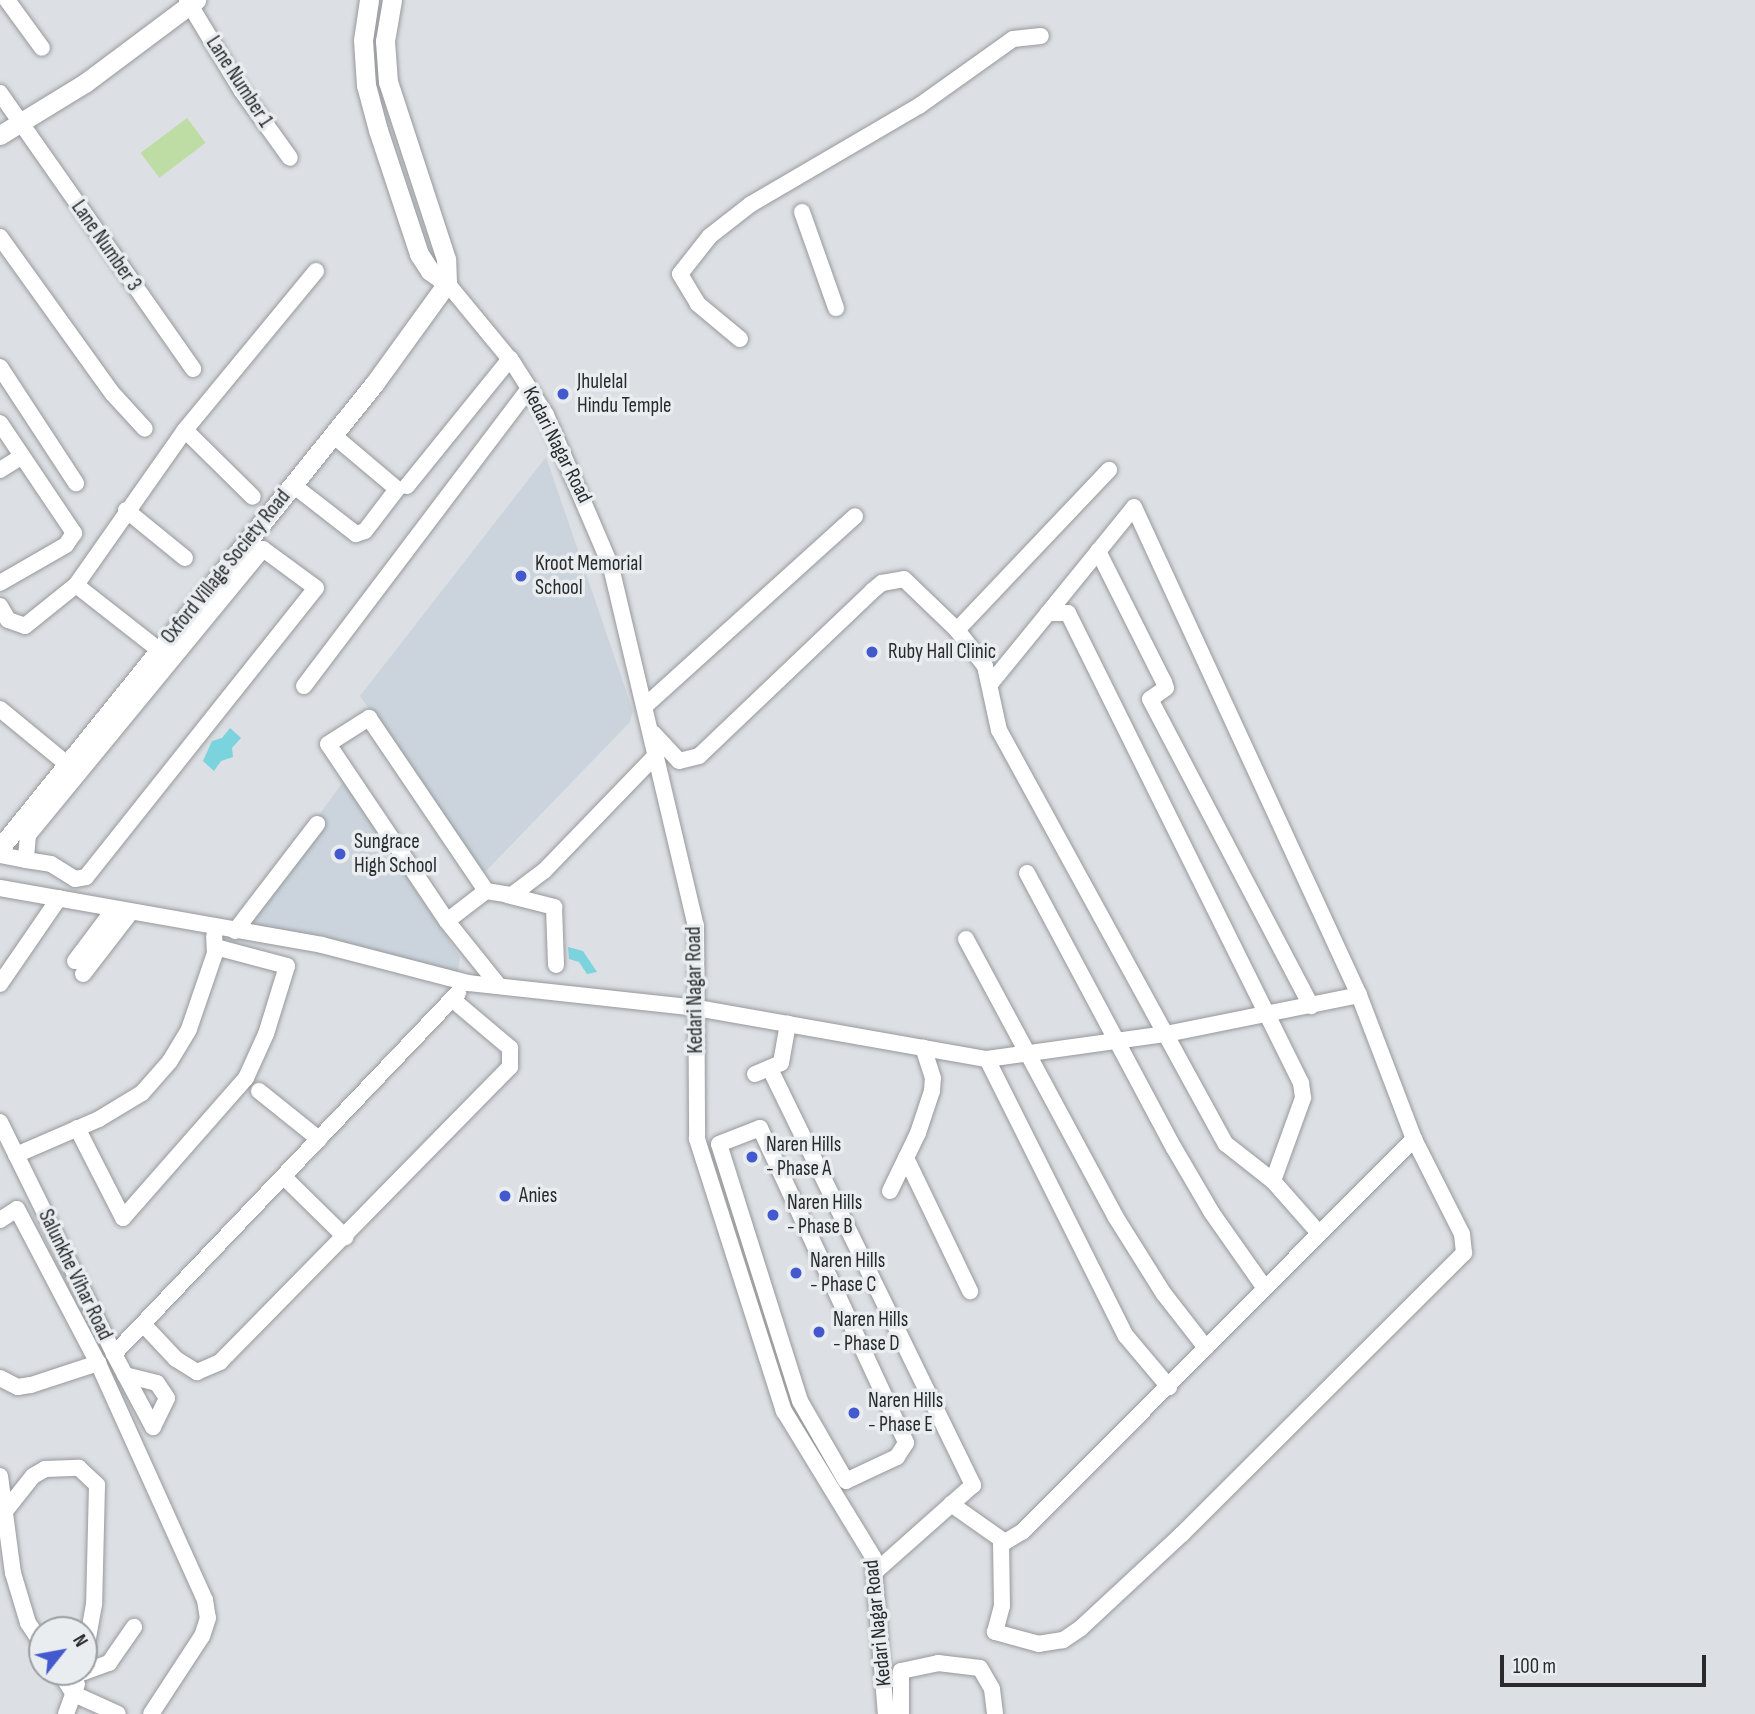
<!DOCTYPE html>
<html>
<head>
<meta charset="utf-8">
<style>
  body { margin:0 }
  #map { position:relative; width:1755px; height:1714px; overflow:hidden; background:#dcdfe3; font-family:"Sofia Sans Condensed",sans-serif }
  div>[style] { position:absolute }
  .built>* { inset:0; background:#cbd4dc }
  .green>* { inset:0; background:#bddda4; transform-origin:0 0 }
  .water>* { inset:0; background:#7ad3dd }
  .roads { filter:drop-shadow(0 0 2px #96999c) drop-shadow(0 0 2px #96999c) }
  .minor>* { height:16px; margin:-8px; padding:0 8px; transform-origin:8px; border-radius:8px; background:#fff }
  .tertiary>* { height:19px; margin:-9.5px; padding:0 9.5px; transform-origin:9.5px; border-radius:9.5px; background:#fff }
  .dots>* { width:19px; height:19px; translate:-50% -50%; box-sizing:border-box; border:4px solid #e9edf0; border-radius:50% }
  span { translate:-50% -50%; white-space:nowrap; text-align:center; line-height:1.15; -webkit-text-stroke:7px #e9edf0; paint-order:stroke }
  .street-label { font-size:21px; color:#282a2b }
  .poi-label { font-size:21px; color:#282a2b }
  .left { translate:0 -50%; text-align:left }
  .north { position:absolute; left:28px; top:1616px; width:70px; height:70px; box-sizing:border-box; background:#e9edf0; border:2px solid #9c9fa1; border-radius:50%; rotate:59deg; font-size:19px; font-weight:700; line-height:28px; text-align:center; color:#282a2b }
  .north::after { content:''; display:block; margin:auto; width:24px; height:32px; background:#4359cd; clip-path:polygon(50% 0,100% 100%,50% 72%,0 100%) }
  .scale { position:absolute; left:1500px; top:1655px; width:206px; height:32px; box-sizing:border-box; border:4px solid #282a2b; border-top:0; padding-left:9px; font-size:21px; line-height:24px; white-space:nowrap; color:#282a2b; -webkit-text-stroke:5px #e9edf0; paint-order:stroke }
</style>
</head>
<body>
<div id="map">
  <div class="built">
    <div style="clip-path:polygon(546px 457px,633px 711px,630px 722px,483px 874px,360px 696px)"></div>
    <div style="clip-path:polygon(343px 782px,460px 957px,458px 972px,237px 927px)"></div>
  </div>
  <div class="green">
    <div style="left:187px;top:118px;width:31px;height:58px;rotate:53deg"></div>
  </div>
  <div class="water">
    <div style="clip-path:polygon(230px 728px,241px 738px,232px 748px,233px 757px,221px 761px,214px 771px,203px 761px,212px 741px,222px 738px)"></div>
    <div style="clip-path:polygon(568px 947px,583px 951px,597px 972px,587px 974px,579px 962px,569px 959px)"></div>
  </div>
  <div class="roads">
    <div class="minor">
      <div style="left:7px;top:0;width:59px;rotate:53.9deg"></div>
      <div style="left:187px;top:0;width:106px;rotate:58.9deg"></div>
      <div style="left:242px;top:91px;width:82px;rotate:54.4deg"></div>
      <div style="left:0;top:93px;width:337px;rotate:55deg"></div>
      <div style="left:802px;top:212px;width:102px;rotate:70.5deg"></div>
      <div style="left:0;top:237px;width:193px;rotate:54.3deg"></div>
      <div style="left:113px;top:394px;width:47px;rotate:47.6deg"></div>
      <div style="left:447px;top:283px;width:104px;rotate:50.5deg"></div>
      <div style="left:513px;top:363px;width:62px;rotate:57.6deg"></div>
      <div style="left:546px;top:415px;width:165px;rotate:66.8deg"></div>
      <div style="left:611px;top:567px;width:369px;rotate:76.7deg"></div>
      <div style="left:696px;top:926px;width:213px;rotate:89.7deg"></div>
      <div style="left:697px;top:1139px;width:286px;rotate:72.3deg"></div>
      <div style="left:784px;top:1411px;width:171px;rotate:58.6deg"></div>
      <div style="left:873px;top:1557px;width:158px;rotate:85.3deg"></div>
      <div style="left:740px;top:339px;width:55px;rotate:-140.2deg"></div>
      <div style="left:698px;top:304px;width:35px;rotate:-121deg"></div>
      <div style="left:680px;top:274px;width:48px;rotate:-51.7deg"></div>
      <div style="left:710px;top:236px;width:52px;rotate:-38deg"></div>
      <div style="left:751px;top:204px;width:194px;rotate:-30.3deg"></div>
      <div style="left:919px;top:106px;width:115px;rotate:-35.5deg"></div>
      <div style="left:1013px;top:39px;width:28px;rotate:-6deg"></div>
      <div style="left:0;top:367px;width:139px;rotate:56.8deg"></div>
      <div style="left:0;top:423px;width:133px;rotate:56.1deg"></div>
      <div style="left:74px;top:533px;width:14px;rotate:124deg"></div>
      <div style="left:66px;top:545px;width:76px;rotate:150.1deg"></div>
      <div style="left:185px;top:430px;width:206px;rotate:-50.5deg"></div>
      <div style="left:0;top:470px;width:26px;rotate:-32deg"></div>
      <div style="left:293px;top:485px;width:80px;rotate:37.9deg"></div>
      <div style="left:356px;top:534px;width:9px;rotate:-18deg"></div>
      <div style="left:365px;top:531px;width:53px;rotate:-52.7deg"></div>
      <div style="left:397px;top:489px;width:84px;rotate:-139.8deg"></div>
      <div style="left:407px;top:486px;width:164px;rotate:-51deg"></div>
      <div style="left:126px;top:510px;width:76px;rotate:39.1deg"></div>
      <div style="left:1098px;top:551px;width:147px;rotate:63.3deg"></div>
      <div style="left:1164px;top:682px;width:6px;rotate:72deg"></div>
      <div style="left:1166px;top:688px;width:19px;rotate:145deg"></div>
      <div style="left:1150px;top:699px;width:347px;rotate:62.3deg"></div>
      <div style="left:76px;top:585px;width:105px;rotate:38.1deg"></div>
      <div style="left:0;top:606px;width:16px;rotate:60deg"></div>
      <div style="left:8px;top:620px;width:18px;rotate:19deg"></div>
      <div style="left:25px;top:626px;width:65px;rotate:-38.8deg"></div>
      <div style="left:76px;top:585px;width:189px;rotate:-54.9deg"></div>
      <div style="left:185px;top:430px;width:95px;rotate:44.6deg"></div>
      <div style="left:1048px;top:613px;width:136px;rotate:-50.9deg"></div>
      <div style="left:1134px;top:507px;width:537px;rotate:65.25deg"></div>
      <div style="left:957px;top:630px;width:221px;rotate:-46.5deg"></div>
      <div style="left:991px;top:683px;width:90px;rotate:-50.8deg"></div>
      <div style="left:1048px;top:613px;width:20px"></div>
      <div style="left:1068px;top:613px;width:525px;rotate:63.63deg"></div>
      <div style="left:1301px;top:1083px;width:15px;rotate:82deg"></div>
      <div style="left:1303px;top:1098px;width:88px;rotate:109.9deg"></div>
      <div style="left:304px;top:686px;width:373px;rotate:-52.9deg"></div>
      <div style="left:645px;top:706px;width:283px;rotate:-42.1deg"></div>
      <div style="left:0;top:709px;width:87px;rotate:39.4deg"></div>
      <div style="left:653px;top:733px;width:38px;rotate:47deg"></div>
      <div style="left:679px;top:761px;width:21px;rotate:-14deg"></div>
      <div style="left:699px;top:756px;width:239px;rotate:-43.6deg"></div>
      <div style="left:872px;top:591px;width:13px;rotate:-39deg"></div>
      <div style="left:882px;top:583px;width:22px;rotate:-10deg"></div>
      <div style="left:904px;top:579px;width:74px;rotate:43.9deg"></div>
      <div style="left:957px;top:630px;width:46px;rotate:52.1deg"></div>
      <div style="left:985px;top:666px;width:66px;rotate:77.7deg"></div>
      <div style="left:999px;top:730px;width:472px;rotate:61.3deg"></div>
      <div style="left:1226px;top:1144px;width:60px;rotate:38.2deg"></div>
      <div style="left:1273px;top:1181px;width:68px;rotate:48.6deg"></div>
      <div style="left:0;top:855px;width:26px;rotate:11deg"></div>
      <div style="left:26px;top:860px;width:25px;rotate:9deg"></div>
      <div style="left:51px;top:864px;width:28px;rotate:32deg"></div>
      <div style="left:75px;top:879px;width:11px;rotate:-10deg"></div>
      <div style="left:86px;top:877px;width:369px;rotate:-51.5deg"></div>
      <div style="left:316px;top:588px;width:66px;rotate:-143.7deg"></div>
      <div style="left:263px;top:549px;width:370px;rotate:129.4deg"></div>
      <div style="left:28px;top:835px;width:25px;rotate:95deg"></div>
      <div style="left:1027px;top:873px;width:312px;rotate:61.9deg"></div>
      <div style="left:1174px;top:1148px;width:75px;rotate:59.7deg"></div>
      <div style="left:1212px;top:1213px;width:90px;rotate:54.9deg"></div>
      <div style="left:0;top:888px;width:327px;rotate:10deg"></div>
      <div style="left:322px;top:945px;width:151px;rotate:14.6deg"></div>
      <div style="left:468px;top:983px;width:230px;rotate:6.2deg"></div>
      <div style="left:697px;top:1008px;width:294px;rotate:10deg"></div>
      <div style="left:987px;top:1059px;width:181px;rotate:-8deg"></div>
      <div style="left:1166px;top:1034px;width:197px;rotate:-11.4deg"></div>
      <div style="left:1359px;top:995px;width:154px;rotate:69.1deg"></div>
      <div style="left:507px;top:895px;width:49px;rotate:14.3deg"></div>
      <div style="left:554px;top:907px;width:58px;rotate:88deg"></div>
      <div style="left:447px;top:921px;width:49px;rotate:-37.6deg"></div>
      <div style="left:235px;top:931px;width:135px;rotate:-52.5deg"></div>
      <div style="left:966px;top:939px;width:315px;rotate:61.7deg"></div>
      <div style="left:1115px;top:1216px;width:92px;rotate:57.9deg"></div>
      <div style="left:1164px;top:1294px;width:68px;rotate:52.1deg"></div>
      <div style="left:75px;top:961px;width:65px;rotate:-53.1deg"></div>
      <div style="left:83px;top:974px;width:78px;rotate:-52.3deg"></div>
      <div style="left:0;top:984px;width:104px;rotate:-55.5deg"></div>
      <div style="left:499px;top:986px;width:83px;rotate:-128.7deg"></div>
      <div style="left:447px;top:921px;width:213px;rotate:-123.9deg"></div>
      <div style="left:328px;top:744px;width:49px;rotate:-32.4deg"></div>
      <div style="left:369px;top:718px;width:209px;rotate:55.9deg"></div>
      <div style="left:486px;top:891px;width:26px;rotate:9deg"></div>
      <div style="left:512px;top:895px;width:40px;rotate:-37deg"></div>
      <div style="left:544px;top:871px;width:161px;rotate:-46deg"></div>
      <div style="left:987px;top:1059px;width:310px;rotate:63.4deg"></div>
      <div style="left:1126px;top:1336px;width:67px;rotate:49.9deg"></div>
      <div style="left:771px;top:1071px;width:461px;rotate:64deg"></div>
      <div style="left:973px;top:1485px;width:132px;rotate:138.4deg"></div>
      <div style="left:755px;top:1074px;width:28px;rotate:-23deg"></div>
      <div style="left:781px;top:1063px;width:40px;rotate:-80deg"></div>
      <div style="left:259px;top:1091px;width:77px;rotate:38.7deg"></div>
      <div style="left:0;top:1122px;width:258px;rotate:63.8deg"></div>
      <div style="left:114px;top:1354px;width:83px;rotate:61.9deg"></div>
      <div style="left:153px;top:1427px;width:32px;rotate:-64deg"></div>
      <div style="left:167px;top:1398px;width:18px;rotate:-124deg"></div>
      <div style="left:157px;top:1383px;width:33px;rotate:-166deg"></div>
      <div style="left:77px;top:1128px;width:101px;rotate:62.9deg"></div>
      <div style="left:123px;top:1218px;width:186px;rotate:-48.7deg"></div>
      <div style="left:246px;top:1078px;width:48px;rotate:-65.6deg"></div>
      <div style="left:266px;top:1034px;width:71px;rotate:-72.8deg"></div>
      <div style="left:287px;top:966px;width:74px;rotate:-165.2deg"></div>
      <div style="left:760px;top:1128px;width:347px;rotate:65.1deg"></div>
      <div style="left:906px;top:1443px;width:17px;rotate:123deg"></div>
      <div style="left:897px;top:1457px;width:56px;rotate:154.8deg"></div>
      <div style="left:846px;top:1481px;width:92px;rotate:-119.9deg"></div>
      <div style="left:800px;top:1401px;width:269px;rotate:-107.5deg"></div>
      <div style="left:719px;top:1144px;width:44px;rotate:-21.3deg"></div>
      <div style="left:16px;top:1155px;width:90px;rotate:-23.4deg"></div>
      <div style="left:99px;top:1119px;width:50px;rotate:-31.2deg"></div>
      <div style="left:142px;top:1093px;width:43px;rotate:-48.8deg"></div>
      <div style="left:170px;top:1061px;width:37px;rotate:-59deg"></div>
      <div style="left:189px;top:1029px;width:80px;rotate:-71.1deg"></div>
      <div style="left:215px;top:953px;width:17px;rotate:-93deg"></div>
      <div style="left:906px;top:1158px;width:148px;rotate:64.3deg"></div>
      <div style="left:284px;top:1177px;width:86px;rotate:44.5deg"></div>
      <div style="left:890px;top:1191px;width:64px;rotate:-64.2deg"></div>
      <div style="left:918px;top:1133px;width:44px;rotate:-71.6deg"></div>
      <div style="left:932px;top:1091px;width:13px;rotate:-86deg"></div>
      <div style="left:933px;top:1078px;width:32px;rotate:-108deg"></div>
      <div style="left:0;top:1220px;width:20px;rotate:-33deg"></div>
      <div style="left:17px;top:1209px;width:174px;rotate:62.3deg"></div>
      <div style="left:98px;top:1363px;width:260px;rotate:65.7deg"></div>
      <div style="left:205px;top:1600px;width:18px;rotate:81deg"></div>
      <div style="left:208px;top:1618px;width:19px;rotate:108deg"></div>
      <div style="left:202px;top:1636px;width:93px;rotate:123.2deg"></div>
      <div style="left:143px;top:1324px;width:48px;rotate:46.7deg"></div>
      <div style="left:176px;top:1359px;width:25px;rotate:32deg"></div>
      <div style="left:197px;top:1372px;width:25px;rotate:-23deg"></div>
      <div style="left:220px;top:1362px;width:414px;rotate:-45.5deg"></div>
      <div style="left:510px;top:1067px;width:19px;rotate:-90deg"></div>
      <div style="left:510px;top:1048px;width:76px;rotate:-139.8deg"></div>
      <div style="left:114px;top:1354px;width:499px;rotate:-46.4deg"></div>
      <div style="left:0;top:1378px;width:20px;rotate:27deg"></div>
      <div style="left:18px;top:1387px;width:13px;rotate:-9deg"></div>
      <div style="left:31px;top:1385px;width:71px;rotate:-18.2deg"></div>
      <div style="left:0;top:1476px;width:98px;rotate:82.4deg"></div>
      <div style="left:13px;top:1573px;width:52px;rotate:73.3deg"></div>
      <div style="left:28px;top:1623px;width:25px;rotate:56deg"></div>
      <div style="left:951px;top:1504px;width:66px;rotate:35.1deg"></div>
      <div style="left:1005px;top:1542px;width:21px;rotate:-31deg"></div>
      <div style="left:1023px;top:1531px;width:554px;rotate:-45.07deg"></div>
      <div style="left:1414px;top:1139px;width:106px;rotate:63.2deg"></div>
      <div style="left:1462px;top:1234px;width:19px;rotate:84deg"></div>
      <div style="left:1464px;top:1253px;width:398px;rotate:135.1deg"></div>
      <div style="left:1182px;top:1534px;width:138px;rotate:137.1deg"></div>
      <div style="left:1081px;top:1628px;width:22px;rotate:146deg"></div>
      <div style="left:1063px;top:1640px;width:24px;rotate:171deg"></div>
      <div style="left:1039px;top:1644px;width:46px;rotate:-164.7deg"></div>
      <div style="left:995px;top:1632px;width:27px;rotate:-75deg"></div>
      <div style="left:1002px;top:1606px;width:66px;rotate:-90.9deg"></div>
      <div style="left:6px;top:1510px;width:43px;rotate:-51.5deg"></div>
      <div style="left:33px;top:1476px;width:14px;rotate:-30deg"></div>
      <div style="left:45px;top:1469px;width:34px;rotate:-2deg"></div>
      <div style="left:79px;top:1468px;width:25px;rotate:43deg"></div>
      <div style="left:97px;top:1485px;width:119px;rotate:91.4deg"></div>
      <div style="left:94px;top:1604px;width:58px;rotate:100deg"></div>
      <div style="left:60px;top:1672px;width:26px;rotate:58deg"></div>
      <div style="left:74px;top:1694px;width:48px;rotate:24.4deg"></div>
      <div style="left:84px;top:1672px;width:27px;rotate:-20deg"></div>
      <div style="left:109px;top:1663px;width:44px;rotate:-55.2deg"></div>
      <div style="left:66px;top:1714px;width:32px;rotate:-70deg"></div>
      <div style="left:901px;top:1714px;width:43px;rotate:-90deg"></div>
      <div style="left:901px;top:1671px;width:38px;rotate:-12deg"></div>
      <div style="left:938px;top:1663px;width:42px;rotate:6.8deg"></div>
      <div style="left:980px;top:1668px;width:24px;rotate:60deg"></div>
      <div style="left:992px;top:1689px;width:25px;rotate:83deg"></div>
    </div>
    <div class="tertiary">
      <div style="left:369px;top:0;width:40px;rotate:98.5deg"></div>
      <div style="left:363px;top:40px;width:45px;rotate:86.2deg"></div>
      <div style="left:366px;top:85px;width:47px;rotate:75.1deg"></div>
      <div style="left:378px;top:130px;width:131px;rotate:71.7deg"></div>
      <div style="left:419px;top:254px;width:20px;rotate:57deg"></div>
      <div style="left:430px;top:271px;width:21px;rotate:35deg"></div>
      <div style="left:0;top:135px;width:100px;rotate:-31.5deg"></div>
      <div style="left:85px;top:83px;width:139px;rotate:-36.8deg"></div>
      <div style="left:0;top:848px;width:596px;rotate:-51.13deg"></div>
      <div style="left:374px;top:384px;width:125px;rotate:-54.1deg"></div>
      <div style="left:447px;top:283px;width:24px;rotate:-92deg"></div>
      <div style="left:446px;top:259px;width:186px;rotate:-108.1deg"></div>
      <div style="left:388px;top:82px;width:41px;rotate:-94.2deg"></div>
      <div style="left:385px;top:41px;width:42px;rotate:-80.3deg"></div>
    </div>
  </div>
  <div class="dots">
    <div style="left:563px;top:394px;background:#4359cd"></div>
    <div style="left:521px;top:576px;background:#4359cd"></div>
    <div style="left:872px;top:652px;background:#4359cd"></div>
    <div style="left:340px;top:854px;background:#4359cd"></div>
    <div style="left:752px;top:1157px;background:#4359cd"></div>
    <div style="left:505px;top:1196px;background:#4359cd"></div>
    <div style="left:773px;top:1215px;background:#4359cd"></div>
    <div style="left:796px;top:1273px;background:#4359cd"></div>
    <div style="left:819px;top:1332px;background:#4359cd"></div>
    <div style="left:854px;top:1413px;background:#4359cd"></div>
  </div>
  <div class="street-label">
    <span style="left:239px;top:82px;rotate:57deg">Lane Number 1</span>
    <span style="left:106px;top:246px;rotate:55deg">Lane Number 3</span>
    <span style="left:557px;top:445px;rotate:63deg">Kedari Nagar Road</span>
    <span style="left:226px;top:567px;rotate:-51deg">Oxford Village Society Road</span>
    <span style="left:695px;top:990px;rotate:-91deg">Kedari Nagar Road</span>
    <span style="left:75px;top:1275px;rotate:64deg">Salunkhe Vihar Road</span>
    <span style="left:878px;top:1623px;rotate:-96deg">Kedari Nagar Road</span>
  </div>
  <div class="poi-label">
    <span class="left" style="left:577px;top:394px">Jhulelal<br>Hindu Temple</span>
    <span class="left" style="left:535px;top:576px">Kroot Memorial<br>School</span>
    <span class="left" style="left:888px;top:652px">Ruby Hall Clinic</span>
    <span class="left" style="left:354px;top:854px">Sungrace<br>High School</span>
    <span class="left" style="left:766px;top:1157px">Naren Hills<br>- Phase A</span>
    <span class="left" style="left:519px;top:1196px">Anies</span>
    <span class="left" style="left:787px;top:1215px">Naren Hills<br>- Phase B</span>
    <span class="left" style="left:810px;top:1273px">Naren Hills<br>- Phase C</span>
    <span class="left" style="left:833px;top:1332px">Naren Hills<br>- Phase D</span>
    <span class="left" style="left:868px;top:1413px">Naren Hills<br>- Phase E</span>
  </div>
  <div class="north">N</div>
  <div class="scale">100 m</div>
</div>
</body>
</html>
